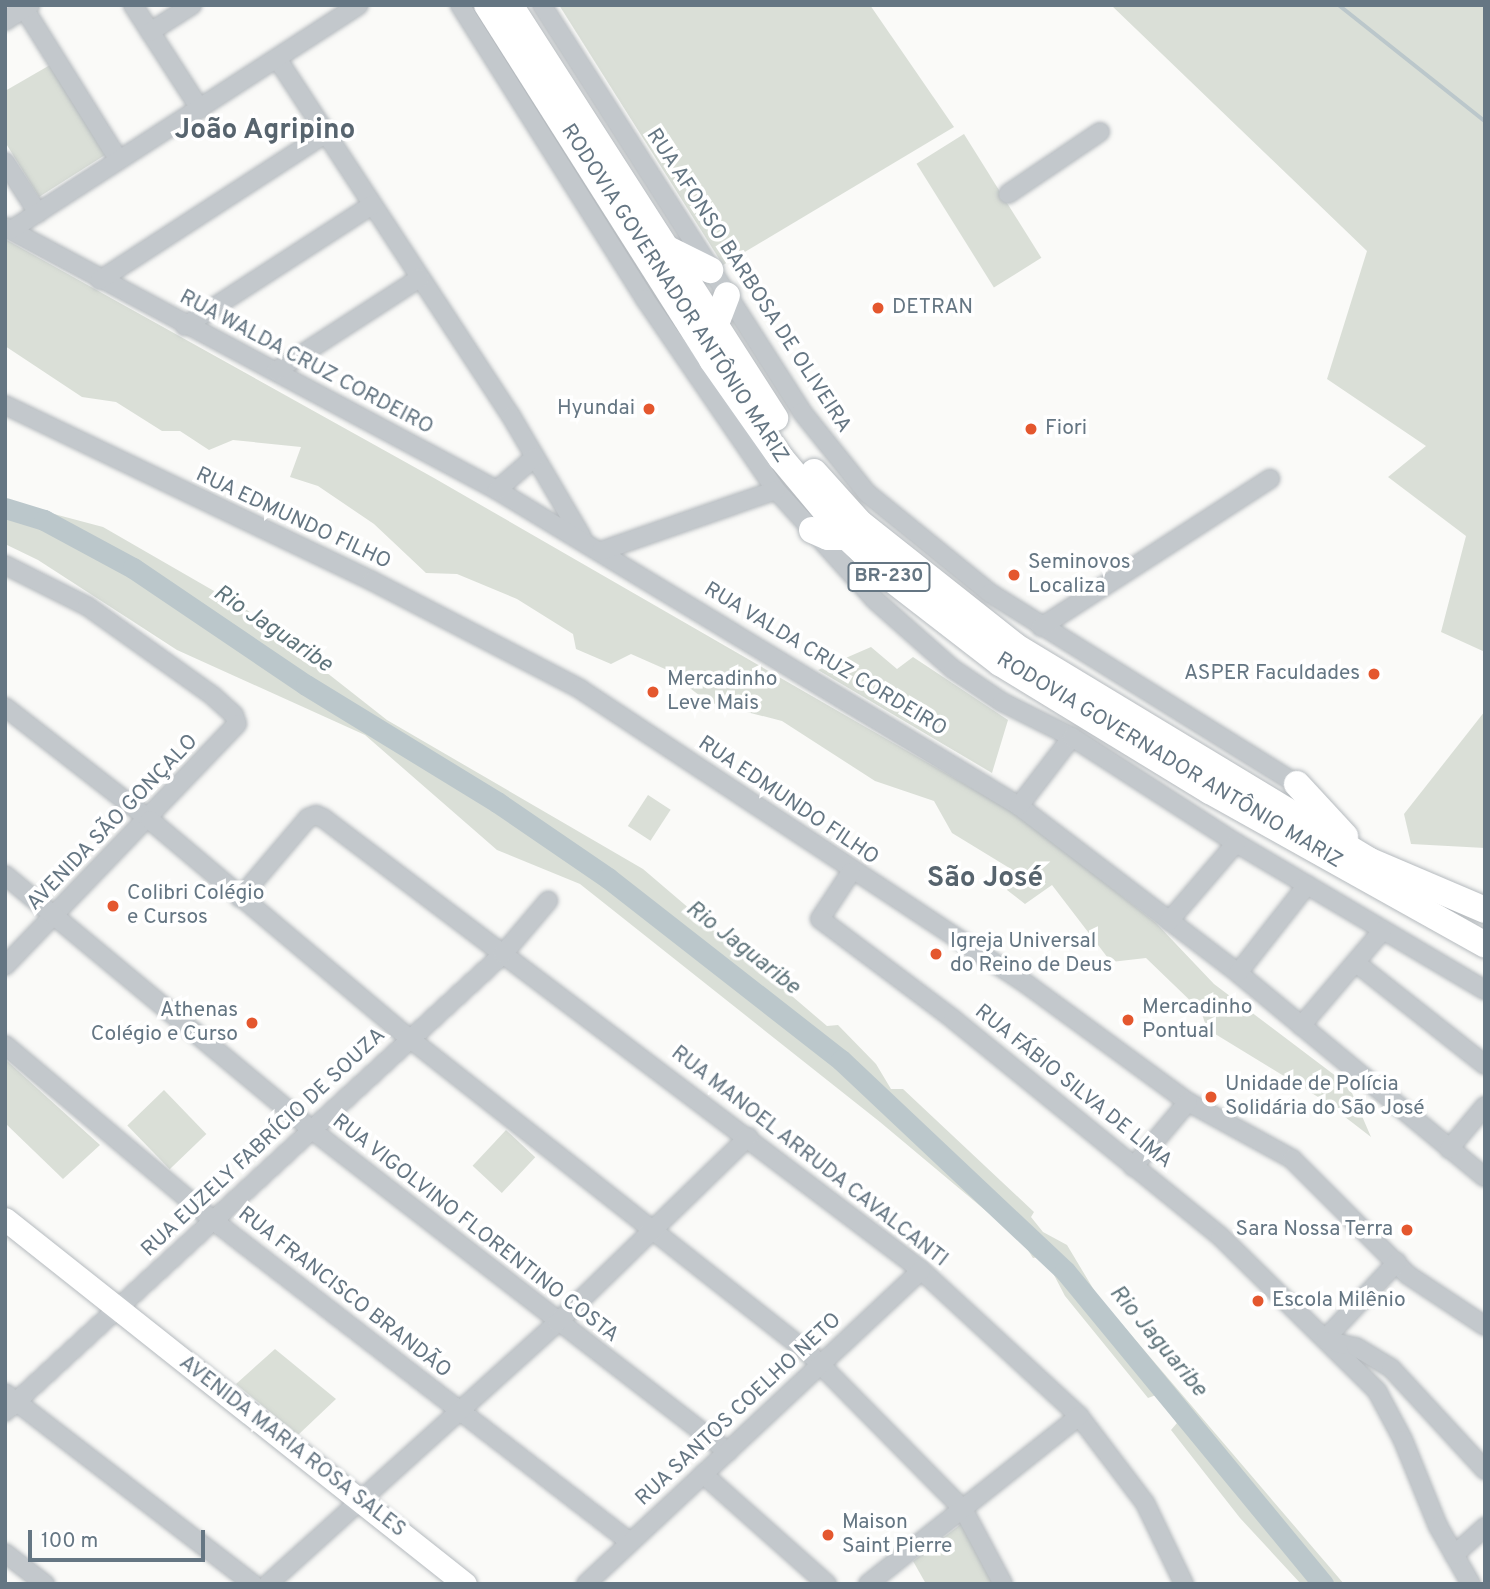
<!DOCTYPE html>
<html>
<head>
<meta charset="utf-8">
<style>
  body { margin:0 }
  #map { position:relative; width:1490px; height:1589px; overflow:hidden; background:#fafaf8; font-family:Overpass,sans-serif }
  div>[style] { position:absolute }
  .green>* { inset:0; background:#dadfd7; transform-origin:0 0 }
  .stream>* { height:3.5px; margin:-1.75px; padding:0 1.75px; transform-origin:1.75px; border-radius:1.75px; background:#bbc7cb }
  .river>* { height:21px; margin:-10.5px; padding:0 10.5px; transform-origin:10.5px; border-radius:10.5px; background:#bbc7cb }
  .roads { filter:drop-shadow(0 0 2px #b5babe) drop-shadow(0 0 2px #b5babe) }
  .minor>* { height:18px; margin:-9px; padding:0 9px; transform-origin:9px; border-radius:9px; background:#c3c8cc }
  .major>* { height:23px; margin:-11.5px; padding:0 11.5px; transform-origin:11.5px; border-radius:11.5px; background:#fff }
  .highway>* { height:26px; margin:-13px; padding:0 13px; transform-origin:13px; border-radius:13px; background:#fff }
  .dots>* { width:19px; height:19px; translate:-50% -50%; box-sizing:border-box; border:4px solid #fff; border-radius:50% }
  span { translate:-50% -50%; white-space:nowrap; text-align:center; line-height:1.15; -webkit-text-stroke:7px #fff; paint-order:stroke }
  .shield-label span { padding:2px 5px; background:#fff; border:2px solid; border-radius:5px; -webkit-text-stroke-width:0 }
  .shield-label { font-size:19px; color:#657683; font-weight:700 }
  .street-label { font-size:21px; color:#657683 }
  .poi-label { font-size:21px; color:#657683 }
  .left { translate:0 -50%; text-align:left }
  .right { translate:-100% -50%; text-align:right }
  .water-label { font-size:23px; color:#60757c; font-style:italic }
  .district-label { font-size:28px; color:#57646e; font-weight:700 }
  .frame { position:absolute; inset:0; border:7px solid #657683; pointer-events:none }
  .scale { position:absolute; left:28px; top:1530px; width:177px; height:32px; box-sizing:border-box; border:4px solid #657683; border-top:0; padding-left:9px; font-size:21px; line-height:24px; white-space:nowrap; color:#657683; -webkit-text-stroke:5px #fff; paint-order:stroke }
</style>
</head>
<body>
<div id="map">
  <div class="green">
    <div style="clip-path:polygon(559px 5px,870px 5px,954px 127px,723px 265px)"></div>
    <div style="clip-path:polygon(1111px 5px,1485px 5px,1485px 652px,1441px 632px,1466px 536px,1388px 477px,1426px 446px,1327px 379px,1367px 251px)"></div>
    <div style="clip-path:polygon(50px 65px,105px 155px,39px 197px,5px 142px,5px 91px)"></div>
    <div style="left:964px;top:134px;width:146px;height:56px;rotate:58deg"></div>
    <div style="clip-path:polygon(5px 239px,434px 478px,1020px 816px,1156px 923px,1214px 984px,1349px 1086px,1371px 1137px,1323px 1100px,1207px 1029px,1201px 1011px,1146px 958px,1111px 962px,1052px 885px,1025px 904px,1007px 890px,1011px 869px,952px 833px,934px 801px,875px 781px,782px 721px,708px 702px,665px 669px,631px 654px,611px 664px,576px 649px,573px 634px,517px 599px,457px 574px,426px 573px,374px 524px,318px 486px,290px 477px,301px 447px,233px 440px,209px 450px,180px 431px,162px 431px,116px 402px,82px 397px,5px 346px)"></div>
    <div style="clip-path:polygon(5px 501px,103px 527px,247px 610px,387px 720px,643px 869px,827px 1026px,838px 1025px,876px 1064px,891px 1089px,903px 1089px,1034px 1212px,1031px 1217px,1043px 1232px,1067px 1245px,1097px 1295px,1344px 1584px,1301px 1584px,1240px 1518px,1171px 1430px,1177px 1423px,1156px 1395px,1148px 1398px,1065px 1296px,1044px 1256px,1033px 1258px,1022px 1241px,880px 1122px,580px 884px,497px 850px,365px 735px,177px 650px,38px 560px,5px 544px)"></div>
    <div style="clip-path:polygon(871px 647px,897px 669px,913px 657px,1008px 720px,992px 773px,818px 670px)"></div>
    <div style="clip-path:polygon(1485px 711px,1485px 848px,1411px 844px,1404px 814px)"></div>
    <div style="left:648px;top:795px;width:27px;height:37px;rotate:33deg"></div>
    <div style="clip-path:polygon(7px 1061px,100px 1145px,63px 1179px,5px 1123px)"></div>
    <div style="left:164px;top:1090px;width:61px;height:51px;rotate:46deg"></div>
    <div style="left:506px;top:1130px;width:40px;height:49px;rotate:43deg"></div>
    <div style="clip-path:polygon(275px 1349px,336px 1399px,298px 1435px,236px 1384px)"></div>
    <div style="clip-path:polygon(961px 1524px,993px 1584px,926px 1584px,913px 1561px)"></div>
  </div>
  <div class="stream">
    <div style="left:1339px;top:5px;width:186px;rotate:38.5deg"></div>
  </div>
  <div class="river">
    <div style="left:5px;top:508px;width:41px;rotate:17.1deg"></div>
    <div style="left:44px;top:520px;width:101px;rotate:28.3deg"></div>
    <div style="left:133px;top:568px;width:209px;rotate:34.1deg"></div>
    <div style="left:306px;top:685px;width:224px;rotate:31.5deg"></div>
    <div style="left:497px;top:802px;width:135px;rotate:34.4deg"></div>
    <div style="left:608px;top:878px;width:296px;rotate:38deg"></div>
    <div style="left:841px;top:1060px;width:308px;rotate:43.3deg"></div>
    <div style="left:1065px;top:1271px;width:406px;rotate:50.5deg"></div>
  </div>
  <div class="roads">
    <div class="minor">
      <div style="left:22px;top:5px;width:183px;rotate:58deg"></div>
      <div style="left:133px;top:5px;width:124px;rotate:57.2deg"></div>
      <div style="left:460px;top:5px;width:347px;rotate:57.8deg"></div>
      <div style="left:645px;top:299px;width:232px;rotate:55.6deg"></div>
      <div style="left:776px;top:490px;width:148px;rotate:48deg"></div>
      <div style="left:875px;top:600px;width:104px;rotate:41.5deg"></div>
      <div style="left:953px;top:669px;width:59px;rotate:34deg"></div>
      <div style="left:1002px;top:702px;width:78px;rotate:26.6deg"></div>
      <div style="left:542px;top:5px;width:483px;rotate:57.4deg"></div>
      <div style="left:802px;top:412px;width:104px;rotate:51.3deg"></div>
      <div style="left:867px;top:493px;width:159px;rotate:39.1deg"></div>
      <div style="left:990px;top:593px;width:362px;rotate:31.9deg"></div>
      <div style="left:5px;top:21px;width:30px;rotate:-33deg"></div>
      <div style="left:150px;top:32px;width:50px;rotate:-32.7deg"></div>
      <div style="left:278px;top:60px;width:425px;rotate:56.8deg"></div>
      <div style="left:511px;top:416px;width:140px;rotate:59.6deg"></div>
      <div style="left:5px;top:162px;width:61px;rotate:57.1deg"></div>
      <div style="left:1008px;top:194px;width:111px;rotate:-34deg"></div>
      <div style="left:5px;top:227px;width:558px;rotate:28.13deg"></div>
      <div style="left:497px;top:490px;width:610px;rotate:31.19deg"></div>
      <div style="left:1019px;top:806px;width:275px;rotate:37.3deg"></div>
      <div style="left:1238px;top:973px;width:320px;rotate:39.6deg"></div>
      <div style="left:11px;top:230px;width:414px;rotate:-32.9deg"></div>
      <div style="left:100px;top:280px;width:270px;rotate:-33deg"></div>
      <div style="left:185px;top:326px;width:223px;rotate:-32.9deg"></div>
      <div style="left:276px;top:371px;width:171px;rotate:-32.9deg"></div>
      <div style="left:5px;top:405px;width:407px;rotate:25.6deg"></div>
      <div style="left:372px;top:581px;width:234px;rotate:27.4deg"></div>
      <div style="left:580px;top:689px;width:537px;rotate:33.45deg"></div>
      <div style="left:1028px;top:985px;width:198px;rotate:36.2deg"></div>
      <div style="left:1188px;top:1102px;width:119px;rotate:28.7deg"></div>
      <div style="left:1292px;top:1159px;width:164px;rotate:45deg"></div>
      <div style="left:1408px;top:1275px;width:92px;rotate:33.5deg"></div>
      <div style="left:497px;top:490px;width:50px;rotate:-41deg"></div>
      <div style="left:601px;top:551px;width:185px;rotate:-19.2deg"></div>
      <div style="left:5px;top:565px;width:92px;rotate:26.6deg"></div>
      <div style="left:87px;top:606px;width:155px;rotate:35.5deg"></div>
      <div style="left:213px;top:696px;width:28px;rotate:42deg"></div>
      <div style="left:234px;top:715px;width:9px;rotate:72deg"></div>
      <div style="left:237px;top:724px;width:335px;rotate:133.8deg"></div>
      <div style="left:1041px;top:627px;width:273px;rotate:-32.9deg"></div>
      <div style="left:5px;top:707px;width:184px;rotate:37.9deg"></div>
      <div style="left:150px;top:820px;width:339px;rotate:40.1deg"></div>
      <div style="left:409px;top:1038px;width:512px;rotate:38.26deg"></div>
      <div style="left:811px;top:1355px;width:216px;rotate:45.4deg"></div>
      <div style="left:963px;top:1509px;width:85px;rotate:61.9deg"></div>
      <div style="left:1019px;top:806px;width:87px;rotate:-52.5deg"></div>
      <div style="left:1072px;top:737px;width:195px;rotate:32.9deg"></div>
      <div style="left:1236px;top:843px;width:289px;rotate:30.6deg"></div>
      <div style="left:851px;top:872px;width:56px;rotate:123.4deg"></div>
      <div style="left:820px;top:919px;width:166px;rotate:36.9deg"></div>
      <div style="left:953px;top:1019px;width:344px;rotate:39.1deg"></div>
      <div style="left:1220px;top:1236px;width:221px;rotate:44.6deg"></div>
      <div style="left:1377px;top:1391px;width:55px;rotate:62deg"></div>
      <div style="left:1403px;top:1440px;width:93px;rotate:67.9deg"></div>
      <div style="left:1438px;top:1526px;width:67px;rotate:60.4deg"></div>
      <div style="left:5px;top:875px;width:399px;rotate:39.7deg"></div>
      <div style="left:312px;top:1130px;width:526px;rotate:37.74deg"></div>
      <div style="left:240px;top:898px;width:105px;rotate:-49.6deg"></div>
      <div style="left:308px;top:818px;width:9px;rotate:-21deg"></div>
      <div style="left:316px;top:815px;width:8px;rotate:23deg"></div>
      <div style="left:323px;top:818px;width:750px;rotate:37.08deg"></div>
      <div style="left:921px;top:1270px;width:215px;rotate:42.7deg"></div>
      <div style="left:1079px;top:1416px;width:109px;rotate:52.8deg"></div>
      <div style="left:1145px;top:1503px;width:90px;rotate:64.3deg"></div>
      <div style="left:1169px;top:921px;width:103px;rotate:-49.3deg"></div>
      <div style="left:1356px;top:963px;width:164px;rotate:38.3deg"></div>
      <div style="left:1238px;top:973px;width:112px;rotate:-51.9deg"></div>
      <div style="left:1301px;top:1026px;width:125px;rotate:-49.5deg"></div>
      <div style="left:5px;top:1045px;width:273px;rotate:40.1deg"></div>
      <div style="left:214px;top:1221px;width:525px;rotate:37.66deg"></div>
      <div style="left:1449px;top:1149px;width:56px;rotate:-50.1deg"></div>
      <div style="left:1133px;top:1167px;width:85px;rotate:-49.8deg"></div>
      <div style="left:1326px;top:1338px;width:104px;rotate:-46.9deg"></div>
      <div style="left:1329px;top:1341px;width:28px;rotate:13deg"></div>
      <div style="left:1356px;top:1347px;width:41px;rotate:31deg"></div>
      <div style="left:1391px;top:1368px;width:139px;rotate:47.3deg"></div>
      <div style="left:5px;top:1393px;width:313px;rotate:37.6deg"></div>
      <div style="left:5px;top:1412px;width:677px;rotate:-42.6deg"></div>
      <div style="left:503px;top:954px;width:70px;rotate:-49.7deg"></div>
      <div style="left:703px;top:1474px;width:166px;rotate:41.6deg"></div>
      <div style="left:5px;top:1553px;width:51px;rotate:37.8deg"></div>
      <div style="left:1454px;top:1555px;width:42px;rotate:-42.1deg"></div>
      <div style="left:268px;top:1584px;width:389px;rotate:-42.1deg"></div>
      <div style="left:557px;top:1323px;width:267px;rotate:-44.2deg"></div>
      <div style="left:586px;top:1584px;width:459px;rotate:-43.1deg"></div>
      <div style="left:868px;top:1584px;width:270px;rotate:-38.5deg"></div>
    </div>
    <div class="major">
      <div style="left:5px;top:1219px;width:587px;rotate:38.43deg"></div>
    </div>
    <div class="highway">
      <div style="left:487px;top:5px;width:420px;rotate:57.6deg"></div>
      <div style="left:712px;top:360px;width:120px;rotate:54.9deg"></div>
      <div style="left:781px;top:458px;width:103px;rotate:50.1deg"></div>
      <div style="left:847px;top:537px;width:59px;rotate:43.6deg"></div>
      <div style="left:890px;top:578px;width:139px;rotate:37.7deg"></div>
      <div style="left:1000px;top:663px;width:246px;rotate:31.4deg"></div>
      <div style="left:1210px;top:791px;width:315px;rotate:29.2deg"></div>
      <div style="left:510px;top:5px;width:491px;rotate:57.3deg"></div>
      <div style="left:662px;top:246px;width:54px;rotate:26.6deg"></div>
      <div style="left:714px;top:329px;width:36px;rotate:-69deg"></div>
      <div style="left:814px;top:472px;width:69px;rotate:48deg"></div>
      <div style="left:860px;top:523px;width:198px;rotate:38.4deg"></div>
      <div style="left:1015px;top:646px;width:413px;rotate:31.2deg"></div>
      <div style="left:1368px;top:860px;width:127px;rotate:23.1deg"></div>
      <div style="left:812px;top:530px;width:17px;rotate:24deg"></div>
      <div style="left:828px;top:537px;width:19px"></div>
      <div style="left:1297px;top:784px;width:71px;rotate:47.3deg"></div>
    </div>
  </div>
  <div class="dots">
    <div style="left:878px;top:308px;background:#e4572e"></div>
    <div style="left:649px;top:409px;background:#e4572e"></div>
    <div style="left:1031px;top:429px;background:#e4572e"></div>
    <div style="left:1014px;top:575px;background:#e4572e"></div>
    <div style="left:1374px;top:674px;background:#e4572e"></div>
    <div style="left:653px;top:692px;background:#e4572e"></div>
    <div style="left:113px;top:906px;background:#e4572e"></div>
    <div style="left:936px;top:954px;background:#e4572e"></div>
    <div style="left:1128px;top:1020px;background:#e4572e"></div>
    <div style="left:252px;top:1023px;background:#e4572e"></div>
    <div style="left:1211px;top:1097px;background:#e4572e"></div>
    <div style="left:1407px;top:1230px;background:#e4572e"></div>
    <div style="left:1258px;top:1301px;background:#e4572e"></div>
    <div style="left:828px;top:1535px;background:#e4572e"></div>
  </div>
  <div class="shield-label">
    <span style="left:889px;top:577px">BR-230</span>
  </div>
  <div class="street-label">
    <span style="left:748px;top:281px;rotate:57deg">RUA AFONSO BARBOSA DE OLIVEIRA</span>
    <span style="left:674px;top:294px;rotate:57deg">RODOVIA GOVERNADOR ANTÔNIO MARIZ</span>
    <span style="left:306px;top:363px;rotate:28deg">RUA WALDA CRUZ CORDEIRO</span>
    <span style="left:293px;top:519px;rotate:25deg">RUA EDMUNDO FILHO</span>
    <span style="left:825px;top:660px;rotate:31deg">RUA VALDA CRUZ CORDEIRO</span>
    <span style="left:1169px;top:761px;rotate:31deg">RODOVIA GOVERNADOR ANTÔNIO MARIZ</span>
    <span style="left:788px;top:801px;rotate:34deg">RUA EDMUNDO FILHO</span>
    <span style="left:113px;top:823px;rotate:-46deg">AVENIDA SÃO GONÇALO</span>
    <span style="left:1073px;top:1087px;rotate:39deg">RUA FÁBIO SILVA DE LIMA</span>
    <span style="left:264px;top:1143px;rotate:-43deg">RUA EUZELY FABRÍCIO DE SOUZA</span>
    <span style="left:809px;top:1157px;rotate:38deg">RUA MANOEL ARRUDA CAVALCANTI</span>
    <span style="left:475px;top:1229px;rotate:38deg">RUA VIGOLVINO FLORENTINO COSTA</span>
    <span style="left:344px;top:1293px;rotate:38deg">RUA FRANCISCO BRANDÃO</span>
    <span style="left:739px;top:1410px;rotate:-43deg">RUA SANTOS COELHO NETO</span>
    <span style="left:292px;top:1447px;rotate:38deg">AVENIDA MARIA ROSA SALES</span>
  </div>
  <div class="poi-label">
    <span class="left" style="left:892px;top:308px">DETRAN</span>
    <span class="right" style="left:635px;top:409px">Hyundai</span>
    <span class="left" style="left:1045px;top:429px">Fiori</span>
    <span class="left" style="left:1028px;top:575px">Seminovos<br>Localiza</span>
    <span class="right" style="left:1360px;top:674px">ASPER Faculdades</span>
    <span class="left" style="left:667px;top:692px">Mercadinho<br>Leve Mais</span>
    <span class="left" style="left:127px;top:906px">Colibri Colégio<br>e Cursos</span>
    <span class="left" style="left:950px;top:954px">Igreja Universal<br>do Reino de Deus</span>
    <span class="left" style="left:1142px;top:1020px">Mercadinho<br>Pontual</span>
    <span class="right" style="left:238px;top:1023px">Athenas<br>Colégio e Curso</span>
    <span class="left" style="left:1225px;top:1097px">Unidade de Polícia<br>Solidária do São José</span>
    <span class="right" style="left:1393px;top:1230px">Sara Nossa Terra</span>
    <span class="left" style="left:1272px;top:1301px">Escola Milênio</span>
    <span class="left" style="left:842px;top:1535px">Maison<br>Saint Pierre</span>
  </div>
  <div class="water-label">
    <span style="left:272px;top:630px;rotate:34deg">Rio Jaguaribe</span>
    <span style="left:742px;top:949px;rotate:38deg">Rio Jaguaribe</span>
    <span style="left:1157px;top:1342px;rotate:50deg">Rio Jaguaribe</span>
  </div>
  <div class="district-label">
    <span style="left:265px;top:131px">João Agripino</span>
    <span style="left:985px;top:879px">São José</span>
  </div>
  <div class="frame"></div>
  <div class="scale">100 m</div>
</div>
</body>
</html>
